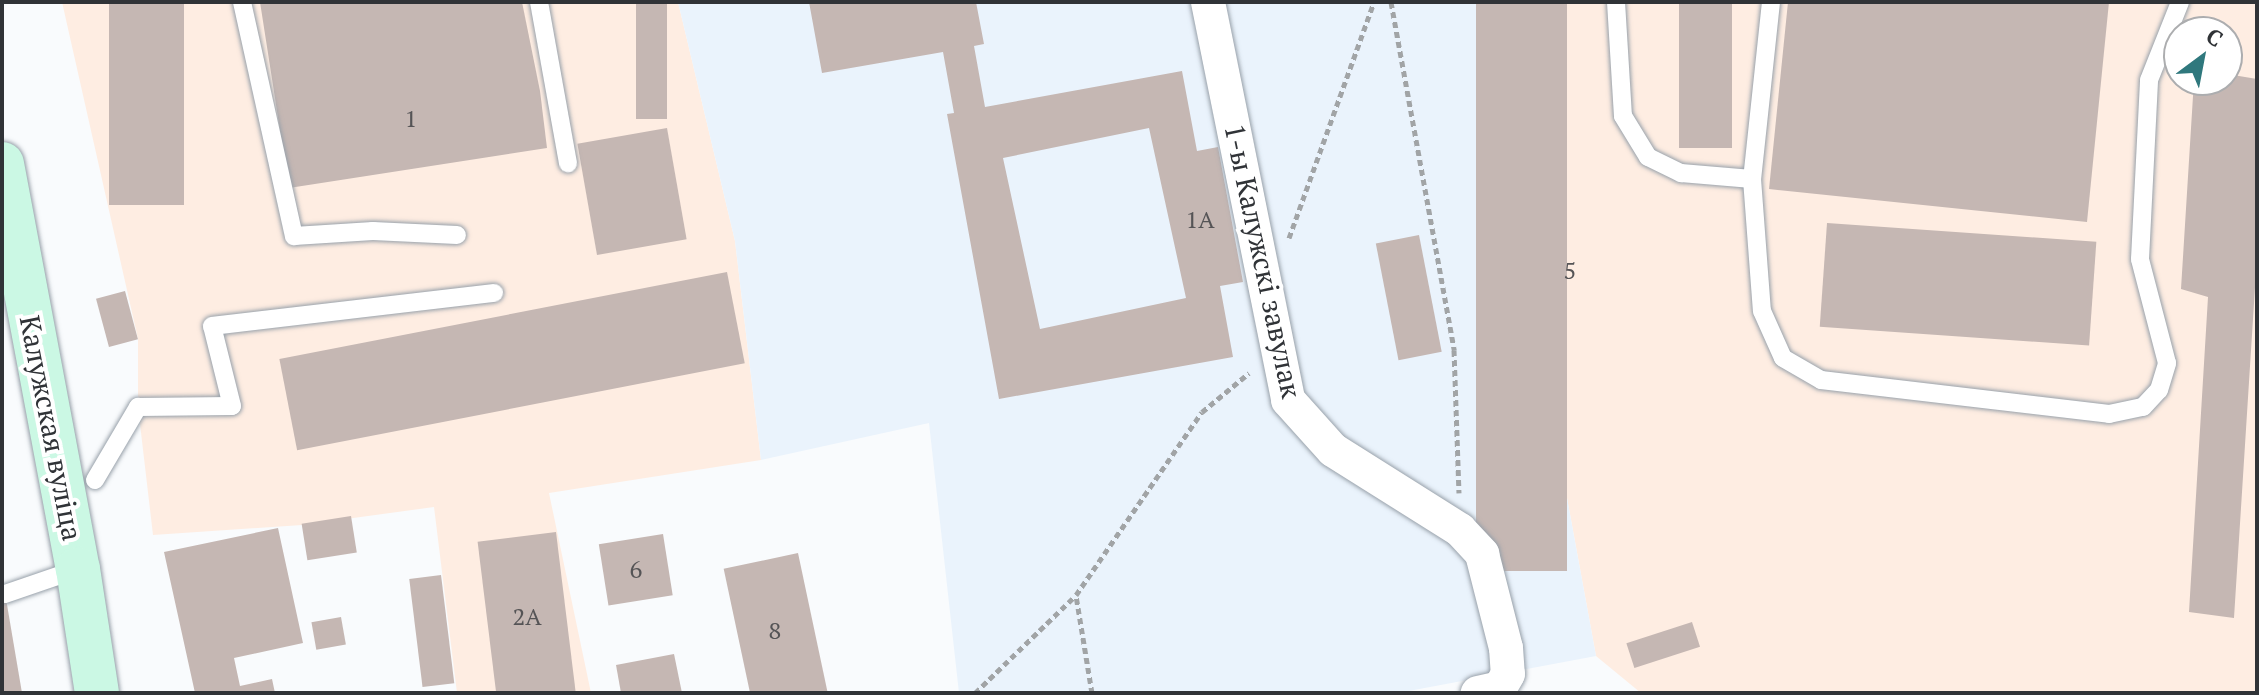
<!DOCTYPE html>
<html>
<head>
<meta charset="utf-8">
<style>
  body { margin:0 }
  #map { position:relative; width:2259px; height:695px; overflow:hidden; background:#f9fbfd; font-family:"PT Serif",serif }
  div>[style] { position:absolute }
  .industrial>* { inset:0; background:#feede2 }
  .built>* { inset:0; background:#eaf3fc }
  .building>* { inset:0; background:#c5b7b3; transform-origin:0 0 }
  .path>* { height:5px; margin-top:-2.5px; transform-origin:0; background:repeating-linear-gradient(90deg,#a1a4a6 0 6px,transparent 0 10px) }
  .roads { filter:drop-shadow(0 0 2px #98a1aa) drop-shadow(0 0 2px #98a1aa) }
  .lane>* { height:18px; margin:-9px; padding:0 9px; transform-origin:9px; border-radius:9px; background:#fff }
  .street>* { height:34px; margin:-17px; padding:0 17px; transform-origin:17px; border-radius:17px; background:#fff }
  .secondary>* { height:44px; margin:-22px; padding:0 22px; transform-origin:22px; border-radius:22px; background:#cbf8e4 }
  span { translate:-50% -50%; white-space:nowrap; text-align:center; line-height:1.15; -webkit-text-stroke:8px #fff; paint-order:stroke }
  .number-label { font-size:24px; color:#555456 }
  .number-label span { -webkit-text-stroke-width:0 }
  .street-label { font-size:28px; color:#303337 }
  .frame { position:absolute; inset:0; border:4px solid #303337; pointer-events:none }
  .north { position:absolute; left:2163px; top:16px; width:80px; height:80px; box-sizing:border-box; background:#fff; border:2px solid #acadaf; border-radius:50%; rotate:32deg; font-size:22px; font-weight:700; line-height:32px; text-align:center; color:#303337 }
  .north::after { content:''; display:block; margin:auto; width:28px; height:36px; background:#2f787d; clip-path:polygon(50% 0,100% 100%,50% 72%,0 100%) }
</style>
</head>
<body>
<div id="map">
  <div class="industrial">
    <div style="clip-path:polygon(62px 2px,678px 2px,735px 241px,761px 460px,549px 493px,591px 693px,457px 693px,434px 507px,302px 525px,153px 535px,138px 407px,138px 339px)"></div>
    <div style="clip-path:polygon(evenodd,1476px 2px,2257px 2px,2257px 693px,1641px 693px,1596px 656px,1476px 2px,2179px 32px,2227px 32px,2227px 80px,2179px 80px,2179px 32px)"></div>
  </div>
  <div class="built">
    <div style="clip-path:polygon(678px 2px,1476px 2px,1596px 656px,1398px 693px,959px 693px,929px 423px,761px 460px,735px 241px)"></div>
  </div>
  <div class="building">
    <div style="left:109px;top:2px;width:75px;height:203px"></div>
    <div style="clip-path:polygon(260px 2px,522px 2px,540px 91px,547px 148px,289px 188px)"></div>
    <div style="left:636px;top:2px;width:31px;height:117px"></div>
    <div style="clip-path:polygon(evenodd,809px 2px,976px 2px,984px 44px,974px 46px,985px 107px,1182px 71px,1197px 151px,1218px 147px,1243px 282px,1220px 286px,1233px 357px,999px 399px,947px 114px,954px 113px,943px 52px,822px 73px,809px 2px,1149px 128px,1186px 298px,1040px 329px,1003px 158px,1149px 128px)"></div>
    <div style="left:1476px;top:2px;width:91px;height:569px"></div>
    <div style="left:1679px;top:2px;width:53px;height:146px"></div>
    <div style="clip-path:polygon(1788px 2px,2109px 2px,2087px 222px,1769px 189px)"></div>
    <div style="clip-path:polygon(2227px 74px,2257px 79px,2257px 256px,2234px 618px,2189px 612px,2208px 297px,2181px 289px,2194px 80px,2227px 80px)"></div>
    <div style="left:667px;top:128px;width:113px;height:91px;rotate:80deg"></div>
    <div style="left:1827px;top:223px;width:270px;height:104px;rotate:4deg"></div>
    <div style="left:1419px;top:235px;width:119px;height:44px;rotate:79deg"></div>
    <div style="left:727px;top:272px;width:93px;height:456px;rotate:79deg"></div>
    <div style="left:125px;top:291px;width:50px;height:30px;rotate:75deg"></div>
    <div style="left:351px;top:516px;width:37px;height:50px;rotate:81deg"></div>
    <div style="clip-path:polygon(278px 528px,303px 643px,234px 658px,240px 686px,272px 679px,275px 693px,195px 693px,164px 552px)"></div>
    <div style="left:556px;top:532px;width:162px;height:79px;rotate:83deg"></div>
    <div style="left:663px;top:534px;width:62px;height:65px;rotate:81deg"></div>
    <div style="left:798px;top:553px;width:143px;height:76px;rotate:78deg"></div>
    <div style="left:441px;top:575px;width:109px;height:32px;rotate:83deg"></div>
    <div style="clip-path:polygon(2px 587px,4px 587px,22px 693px,2px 693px)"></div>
    <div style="left:341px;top:617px;width:28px;height:30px;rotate:80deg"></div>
    <div style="left:1692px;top:622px;width:26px;height:69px;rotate:72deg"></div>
    <div style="clip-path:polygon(674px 654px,682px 693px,621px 693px,616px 665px)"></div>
  </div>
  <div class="path">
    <div style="left:1391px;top:2px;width:354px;rotate:79.7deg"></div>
    <div style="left:1454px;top:350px;width:143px;rotate:88deg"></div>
    <div style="left:1289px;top:238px;width:251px;rotate:-70.2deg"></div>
    <div style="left:975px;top:693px;width:139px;rotate:-44.1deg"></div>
    <div style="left:1092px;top:693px;width:99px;rotate:-99.3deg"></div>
    <div style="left:1076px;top:595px;width:222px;rotate:-55.5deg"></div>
    <div style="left:1202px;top:412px;width:61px;rotate:-39.7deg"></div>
  </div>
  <div class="roads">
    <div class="lane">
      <div style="left:242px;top:2px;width:240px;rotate:77.5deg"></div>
      <div style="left:294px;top:236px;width:79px;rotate:-3.6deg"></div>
      <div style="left:373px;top:231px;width:84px;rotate:2.7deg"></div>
      <div style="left:539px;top:2px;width:164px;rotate:79.8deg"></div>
      <div style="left:1616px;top:2px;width:114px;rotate:86.5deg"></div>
      <div style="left:1623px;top:116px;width:48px;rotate:58.6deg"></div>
      <div style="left:1648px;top:157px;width:37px;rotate:26deg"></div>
      <div style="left:1681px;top:173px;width:71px;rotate:4.8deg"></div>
      <div style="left:1771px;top:2px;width:178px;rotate:96.1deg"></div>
      <div style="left:1752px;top:179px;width:132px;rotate:85.7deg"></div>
      <div style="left:1762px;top:311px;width:51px;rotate:65.9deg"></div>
      <div style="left:1783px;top:358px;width:44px;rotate:30.1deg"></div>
      <div style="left:1821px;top:380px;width:290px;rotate:6.7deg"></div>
      <div style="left:2109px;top:414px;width:35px;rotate:-12deg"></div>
      <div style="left:2143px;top:407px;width:23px;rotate:-47deg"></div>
      <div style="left:2159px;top:390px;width:28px;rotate:-73deg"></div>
      <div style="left:2167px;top:363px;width:107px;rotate:-104.6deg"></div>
      <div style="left:2140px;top:259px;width:179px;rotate:-87.1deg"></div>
      <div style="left:2149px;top:80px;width:84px;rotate:-68.3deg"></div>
      <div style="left:95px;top:480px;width:85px;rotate:-59.5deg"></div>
      <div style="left:138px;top:407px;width:94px;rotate:-0.6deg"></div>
      <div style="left:232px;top:406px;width:82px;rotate:-104deg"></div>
      <div style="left:212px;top:326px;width:284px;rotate:-6.7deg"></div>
      <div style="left:5px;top:594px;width:77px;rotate:-18.9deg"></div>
    </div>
    <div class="street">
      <div style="left:1208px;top:2px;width:406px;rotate:78.6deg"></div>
      <div style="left:1288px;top:400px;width:67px;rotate:48deg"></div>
      <div style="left:1333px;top:450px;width:150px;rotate:32.2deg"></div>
      <div style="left:1460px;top:530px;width:33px;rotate:47deg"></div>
      <div style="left:1482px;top:554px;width:97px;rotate:75.7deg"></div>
      <div style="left:1506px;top:648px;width:26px;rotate:86deg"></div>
      <div style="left:1508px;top:674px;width:16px;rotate:120deg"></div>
      <div style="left:1500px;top:688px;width:23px;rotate:167deg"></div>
    </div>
    <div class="secondary">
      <div style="left:2px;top:164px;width:412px;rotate:79.4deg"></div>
      <div style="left:78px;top:569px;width:125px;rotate:81.3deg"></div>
    </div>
  </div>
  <div class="number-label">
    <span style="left:411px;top:119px">1</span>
    <span style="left:1200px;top:220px">1А</span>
    <span style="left:1570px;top:271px">5</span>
    <span style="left:636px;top:570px">6</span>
    <span style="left:527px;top:617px">2А</span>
    <span style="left:775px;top:631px">8</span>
  </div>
  <div class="street-label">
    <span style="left:1263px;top:261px;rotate:78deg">1-ы Калужскі завулак</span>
    <span style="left:51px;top:428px;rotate:79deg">Калужская вуліца</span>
  </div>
  <div class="frame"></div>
  <div class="north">С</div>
</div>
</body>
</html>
